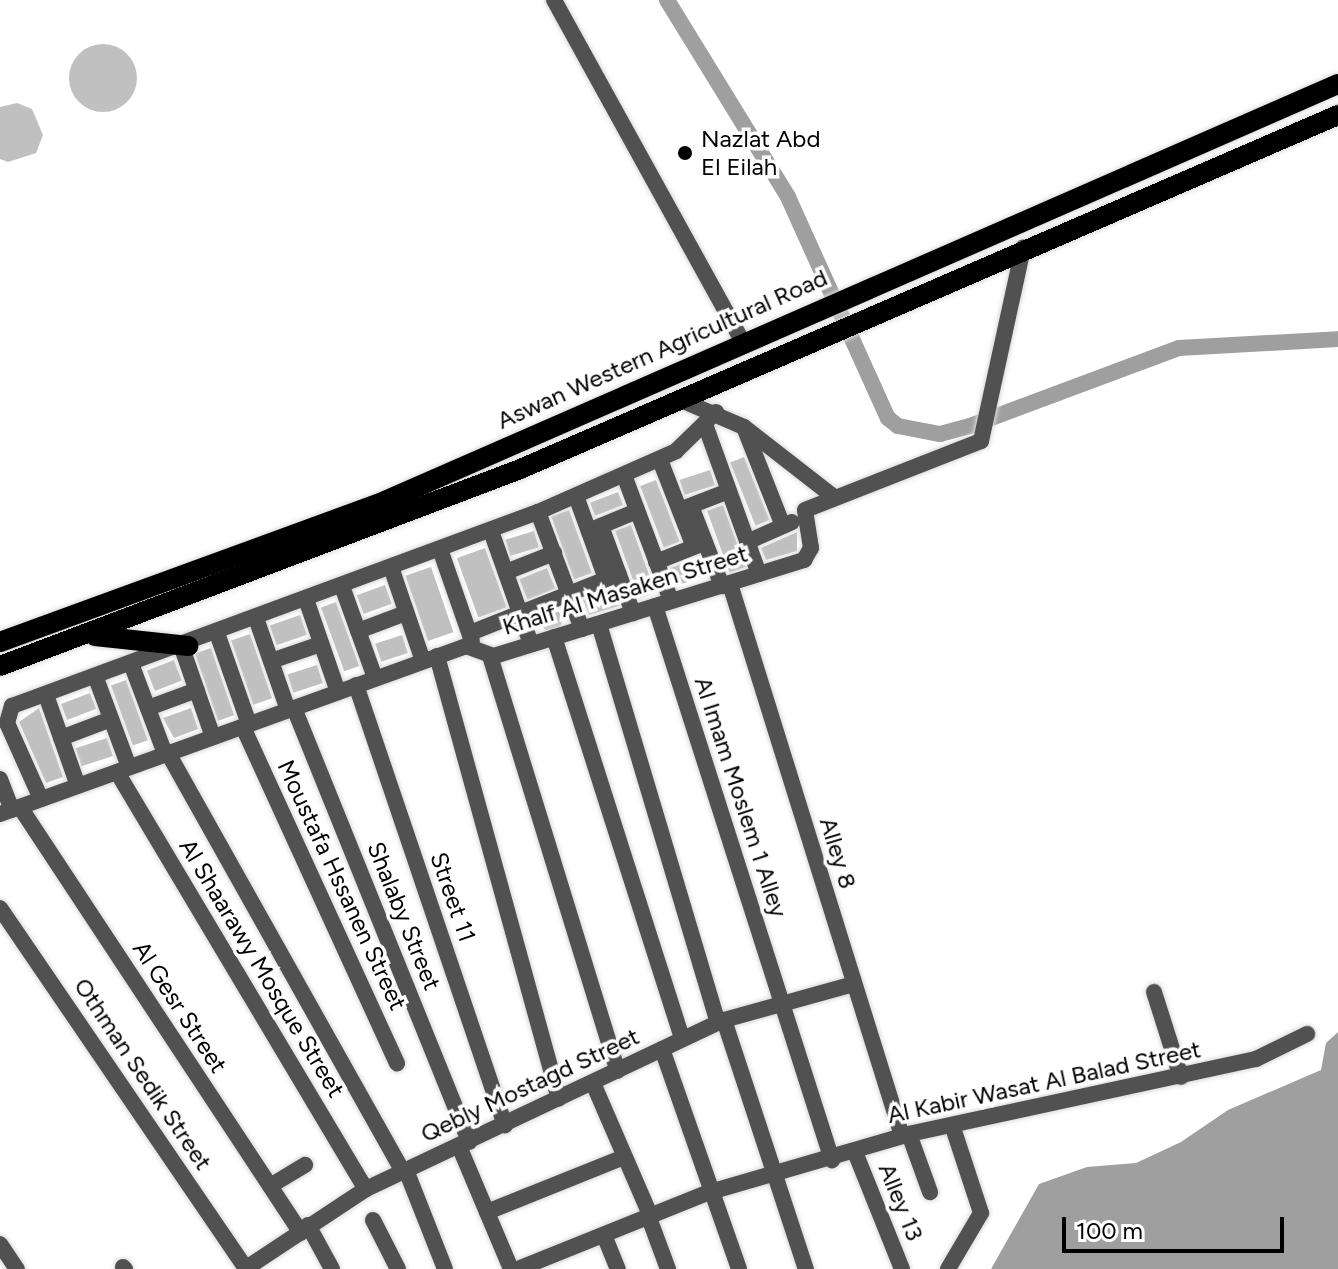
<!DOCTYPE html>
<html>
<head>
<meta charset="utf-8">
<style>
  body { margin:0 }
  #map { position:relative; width:1338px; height:1269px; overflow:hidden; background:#fff; font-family:Figtree,sans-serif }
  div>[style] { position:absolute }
  .water>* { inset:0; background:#9f9f9f }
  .canal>* { height:16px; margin:-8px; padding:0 8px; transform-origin:8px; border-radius:8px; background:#9f9f9f }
  .building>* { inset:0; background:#c0c0c0; transform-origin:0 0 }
  .round { border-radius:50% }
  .roads { filter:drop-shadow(0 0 2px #dbdbdb) drop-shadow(0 0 2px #dbdbdb) }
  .street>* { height:16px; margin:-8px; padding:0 8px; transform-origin:8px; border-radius:8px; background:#515151 }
  .primary>* { height:20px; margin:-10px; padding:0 10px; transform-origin:10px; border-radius:10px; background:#000 }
  .dots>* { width:22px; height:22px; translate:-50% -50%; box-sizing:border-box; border:4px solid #fff; border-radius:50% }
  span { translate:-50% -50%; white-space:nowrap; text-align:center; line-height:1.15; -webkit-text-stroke:7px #fff; paint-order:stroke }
  .poi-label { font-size:24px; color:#000 }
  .left { translate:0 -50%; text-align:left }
  .street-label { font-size:24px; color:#000 }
  .scale { position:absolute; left:1062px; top:1217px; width:222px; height:36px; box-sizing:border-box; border:4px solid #000; border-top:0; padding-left:10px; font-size:24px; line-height:28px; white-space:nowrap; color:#000; -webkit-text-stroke:6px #fff; paint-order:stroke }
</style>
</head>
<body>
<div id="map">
  <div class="water">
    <div style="clip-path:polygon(1338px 1032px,1338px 1269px,991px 1269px,1039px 1184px,1087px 1167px,1136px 1163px,1181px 1142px,1228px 1110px,1321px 1070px,1326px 1043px)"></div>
  </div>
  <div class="canal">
    <div style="left:667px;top:0;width:231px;rotate:58.4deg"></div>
    <div style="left:788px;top:197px;width:243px;rotate:65.7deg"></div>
    <div style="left:888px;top:418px;width:13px;rotate:39deg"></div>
    <div style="left:898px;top:426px;width:43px;rotate:10.8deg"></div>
    <div style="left:940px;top:434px;width:31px;rotate:-15deg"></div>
    <div style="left:970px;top:426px;width:223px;rotate:-20.5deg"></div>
    <div style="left:1179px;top:348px;width:159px;rotate:-3.2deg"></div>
  </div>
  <div class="building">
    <div class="round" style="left:69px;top:44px;width:68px;height:68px"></div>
    <div style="clip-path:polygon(17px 103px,32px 109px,43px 135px,36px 153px,8px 162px,0 159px,0 107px)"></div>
    <div style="left:744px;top:457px;width:68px;height:15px;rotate:68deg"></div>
    <div style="left:710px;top:470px;width:16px;height:32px;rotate:72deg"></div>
    <div style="left:656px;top:480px;width:66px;height:17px;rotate:69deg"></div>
    <div style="left:618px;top:492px;width:14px;height:30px;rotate:69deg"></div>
    <div style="left:723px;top:505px;width:66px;height:17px;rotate:70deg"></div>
    <div style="left:569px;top:510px;width:67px;height:19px;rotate:70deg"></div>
    <div style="left:631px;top:525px;width:72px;height:17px;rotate:70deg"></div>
    <div style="left:534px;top:531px;width:17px;height:30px;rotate:73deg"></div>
    <div style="clip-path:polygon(797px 532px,797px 551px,766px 560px,761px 548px)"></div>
    <div style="left:485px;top:548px;width:63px;height:30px;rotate:70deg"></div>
    <div style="left:699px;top:557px;width:19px;height:31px;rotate:69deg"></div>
    <div style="left:431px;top:567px;width:69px;height:27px;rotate:71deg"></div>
    <div style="left:547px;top:568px;width:22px;height:30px;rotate:68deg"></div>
    <div style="left:385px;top:585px;width:20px;height:30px;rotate:70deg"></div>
    <div style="clip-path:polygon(612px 588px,619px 606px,589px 615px,583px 600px)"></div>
    <div style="left:336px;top:602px;width:68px;height:16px;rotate:70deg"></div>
    <div class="round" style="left:540px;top:609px;width:22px;height:22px"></div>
    <div style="left:300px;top:615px;width:21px;height:32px;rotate:71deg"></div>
    <div style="left:250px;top:634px;width:68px;height:20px;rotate:71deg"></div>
    <div style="left:402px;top:635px;width:19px;height:28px;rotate:72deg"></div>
    <div style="left:211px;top:648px;width:71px;height:17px;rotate:71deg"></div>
    <div style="left:174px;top:660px;width:22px;height:29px;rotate:69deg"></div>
    <div style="left:317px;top:665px;width:19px;height:31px;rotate:72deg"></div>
    <div style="left:126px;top:680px;width:64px;height:16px;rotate:70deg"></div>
    <div style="left:90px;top:693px;width:17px;height:31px;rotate:69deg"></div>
    <div style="clip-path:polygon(39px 708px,63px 777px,46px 783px,19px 722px)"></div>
    <div style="clip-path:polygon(191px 708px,198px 729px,174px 738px,163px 718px)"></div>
    <div style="left:107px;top:738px;width:19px;height:33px;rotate:72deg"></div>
  </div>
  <div class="roads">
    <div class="street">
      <div style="left:554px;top:0;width:393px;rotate:61.1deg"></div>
      <div style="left:683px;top:401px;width:66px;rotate:23.1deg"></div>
      <div style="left:744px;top:427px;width:114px;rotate:37.9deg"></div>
      <div style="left:706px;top:427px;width:156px;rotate:70.2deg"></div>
      <div style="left:744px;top:427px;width:106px;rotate:68.5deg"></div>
      <div style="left:660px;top:460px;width:93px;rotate:68.7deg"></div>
      <div style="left:624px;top:475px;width:134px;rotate:69.5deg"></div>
      <div style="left:576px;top:496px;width:88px;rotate:70.1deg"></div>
      <div style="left:691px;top:506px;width:86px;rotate:68.8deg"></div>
      <div style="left:682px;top:509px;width:50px;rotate:-21deg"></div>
      <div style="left:538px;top:512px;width:125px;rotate:69.4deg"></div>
      <div style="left:601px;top:526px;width:93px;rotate:69.8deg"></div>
      <div style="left:591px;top:530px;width:50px;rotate:-22.4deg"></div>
      <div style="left:491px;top:531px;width:120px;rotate:70.5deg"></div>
      <div style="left:747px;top:542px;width:49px;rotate:-24deg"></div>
      <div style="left:441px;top:552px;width:94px;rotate:70.8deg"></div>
      <div style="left:656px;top:562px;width:52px;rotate:-21.6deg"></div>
      <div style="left:392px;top:570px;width:96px;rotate:71.2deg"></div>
      <div style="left:506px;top:572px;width:52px;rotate:-21.6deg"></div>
      <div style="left:730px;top:584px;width:578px;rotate:72.69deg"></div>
      <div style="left:343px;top:589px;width:95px;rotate:70.2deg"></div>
      <div style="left:307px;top:602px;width:95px;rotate:71deg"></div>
      <div style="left:655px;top:606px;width:582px;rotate:72.28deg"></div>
      <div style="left:257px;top:621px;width:94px;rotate:70.8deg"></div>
      <div style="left:599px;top:624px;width:415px;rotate:73.4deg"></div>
      <div style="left:358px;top:631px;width:51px;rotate:-20.6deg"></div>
      <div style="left:470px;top:633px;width:160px;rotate:-21.6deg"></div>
      <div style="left:218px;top:636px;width:93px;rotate:70.6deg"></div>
      <div style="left:554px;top:637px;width:422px;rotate:72.3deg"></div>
      <div style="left:182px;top:648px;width:94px;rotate:70.8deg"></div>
      <div style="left:437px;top:656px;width:459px;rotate:74.6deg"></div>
      <div style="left:490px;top:656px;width:434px;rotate:72.9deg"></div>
      <div style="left:271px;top:661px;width:53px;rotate:-18.8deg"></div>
      <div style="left:132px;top:666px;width:94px;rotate:69.4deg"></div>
      <div style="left:96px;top:678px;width:95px;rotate:69.7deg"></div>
      <div style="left:356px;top:685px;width:465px;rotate:71.3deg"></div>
      <div style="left:46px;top:695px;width:96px;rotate:70.6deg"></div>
      <div style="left:148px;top:708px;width:52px;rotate:-20.2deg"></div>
      <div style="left:294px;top:708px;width:468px;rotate:68deg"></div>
      <div style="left:243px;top:727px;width:370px;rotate:65.4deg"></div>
      <div style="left:61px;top:738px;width:53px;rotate:-20.8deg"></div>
      <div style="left:168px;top:753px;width:480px;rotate:60.7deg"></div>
      <div style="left:117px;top:772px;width:486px;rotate:59.2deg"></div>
      <div style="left:0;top:779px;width:33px;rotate:69deg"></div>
      <div style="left:41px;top:799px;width:83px;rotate:-114.1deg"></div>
      <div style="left:7px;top:723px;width:18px;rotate:-74deg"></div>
      <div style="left:12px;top:706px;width:561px;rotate:-20.25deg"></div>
      <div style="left:538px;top:512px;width:151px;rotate:-23.8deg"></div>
      <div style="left:676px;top:451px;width:56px;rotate:-44.3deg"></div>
      <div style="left:20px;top:807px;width:510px;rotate:56.59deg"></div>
      <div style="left:0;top:814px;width:495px;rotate:-19.8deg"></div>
      <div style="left:466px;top:646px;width:30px;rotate:20deg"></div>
      <div style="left:494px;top:656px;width:325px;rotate:-17.2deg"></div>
      <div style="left:804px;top:560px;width:14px;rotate:-60deg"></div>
      <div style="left:811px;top:548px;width:38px;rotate:-99deg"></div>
      <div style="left:805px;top:510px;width:189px;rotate:-21.4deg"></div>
      <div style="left:981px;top:441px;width:198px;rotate:-77.7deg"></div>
      <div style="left:0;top:908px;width:436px;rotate:55.7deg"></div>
      <div style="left:1154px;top:992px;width:89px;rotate:72.4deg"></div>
      <div style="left:724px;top:1020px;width:262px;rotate:71.8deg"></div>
      <div style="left:662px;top:1049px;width:233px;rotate:70.7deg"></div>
      <div style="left:593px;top:1083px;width:144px;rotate:66.6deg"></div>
      <div style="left:909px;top:1134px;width:62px;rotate:70.1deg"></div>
      <div style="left:459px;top:1146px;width:134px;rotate:67.1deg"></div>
      <div style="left:855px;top:1152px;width:126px;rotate:68.1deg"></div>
      <div style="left:406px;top:1170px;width:106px;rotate:68.5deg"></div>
      <div style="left:270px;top:1186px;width:41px;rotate:-31deg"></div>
      <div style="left:487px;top:1212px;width:148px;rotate:-21.9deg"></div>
      <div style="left:648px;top:1215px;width:58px;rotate:69.7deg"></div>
      <div style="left:373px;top:1220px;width:55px;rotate:63deg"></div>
      <div style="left:308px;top:1225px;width:50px;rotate:61.4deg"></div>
      <div style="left:604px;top:1235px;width:37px;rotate:68deg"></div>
      <div style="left:0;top:1244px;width:30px;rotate:56deg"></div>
      <div style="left:123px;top:1267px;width:3px;rotate:45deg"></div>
      <div style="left:245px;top:1269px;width:145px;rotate:-33.5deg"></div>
      <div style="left:366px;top:1189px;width:396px;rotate:-25.3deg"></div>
      <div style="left:724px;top:1020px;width:135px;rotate:-15.5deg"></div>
      <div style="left:518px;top:1269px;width:207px;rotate:-21.9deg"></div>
      <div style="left:710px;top:1192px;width:207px;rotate:-16.2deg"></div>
      <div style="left:909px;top:1134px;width:355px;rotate:-12.2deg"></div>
      <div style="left:1256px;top:1059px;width:57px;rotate:-26.1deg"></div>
      <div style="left:948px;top:1269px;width:65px;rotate:-59.5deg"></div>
      <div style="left:981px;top:1213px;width:89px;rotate:-108.2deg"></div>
    </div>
    <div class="primary">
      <div style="left:95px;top:636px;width:94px;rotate:6.1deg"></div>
      <div style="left:0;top:642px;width:402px;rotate:-20.1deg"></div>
      <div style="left:378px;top:504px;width:1048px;rotate:-23.63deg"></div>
      <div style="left:0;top:666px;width:554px;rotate:-20.73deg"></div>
      <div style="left:518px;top:470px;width:894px;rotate:-23.41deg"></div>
    </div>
  </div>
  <div class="dots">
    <div style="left:685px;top:153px;background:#000"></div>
  </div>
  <div class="poi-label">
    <span class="left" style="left:701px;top:153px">Nazlat Abd<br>El Eilah</span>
  </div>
  <div class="street-label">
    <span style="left:662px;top:349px;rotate:-24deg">Aswan Western Agricultural Road</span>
    <span style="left:625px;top:590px;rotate:-17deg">Khalf Al Masaken Street</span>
    <span style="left:741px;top:797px;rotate:72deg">Al Imam Moslem 1 Alley</span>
    <span style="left:838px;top:853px;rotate:73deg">Alley 8</span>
    <span style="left:342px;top:885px;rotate:65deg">Moustafa Hssanen Street</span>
    <span style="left:453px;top:897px;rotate:71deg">Street 11</span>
    <span style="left:404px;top:916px;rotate:68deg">Shalaby Street</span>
    <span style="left:262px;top:968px;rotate:59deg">Al Shaarawy Mosque Street</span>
    <span style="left:180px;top:1007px;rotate:57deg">Al Gesr Street</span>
    <span style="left:143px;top:1074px;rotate:56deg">Othman Sedik Street</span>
    <span style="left:1044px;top:1082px;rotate:-12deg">Al Kabir Wasat Al Balad Street</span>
    <span style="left:530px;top:1085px;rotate:-25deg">Qebly Mostagd Street</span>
    <span style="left:901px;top:1202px;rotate:68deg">Alley 13</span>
  </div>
  <div class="scale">100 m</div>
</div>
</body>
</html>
